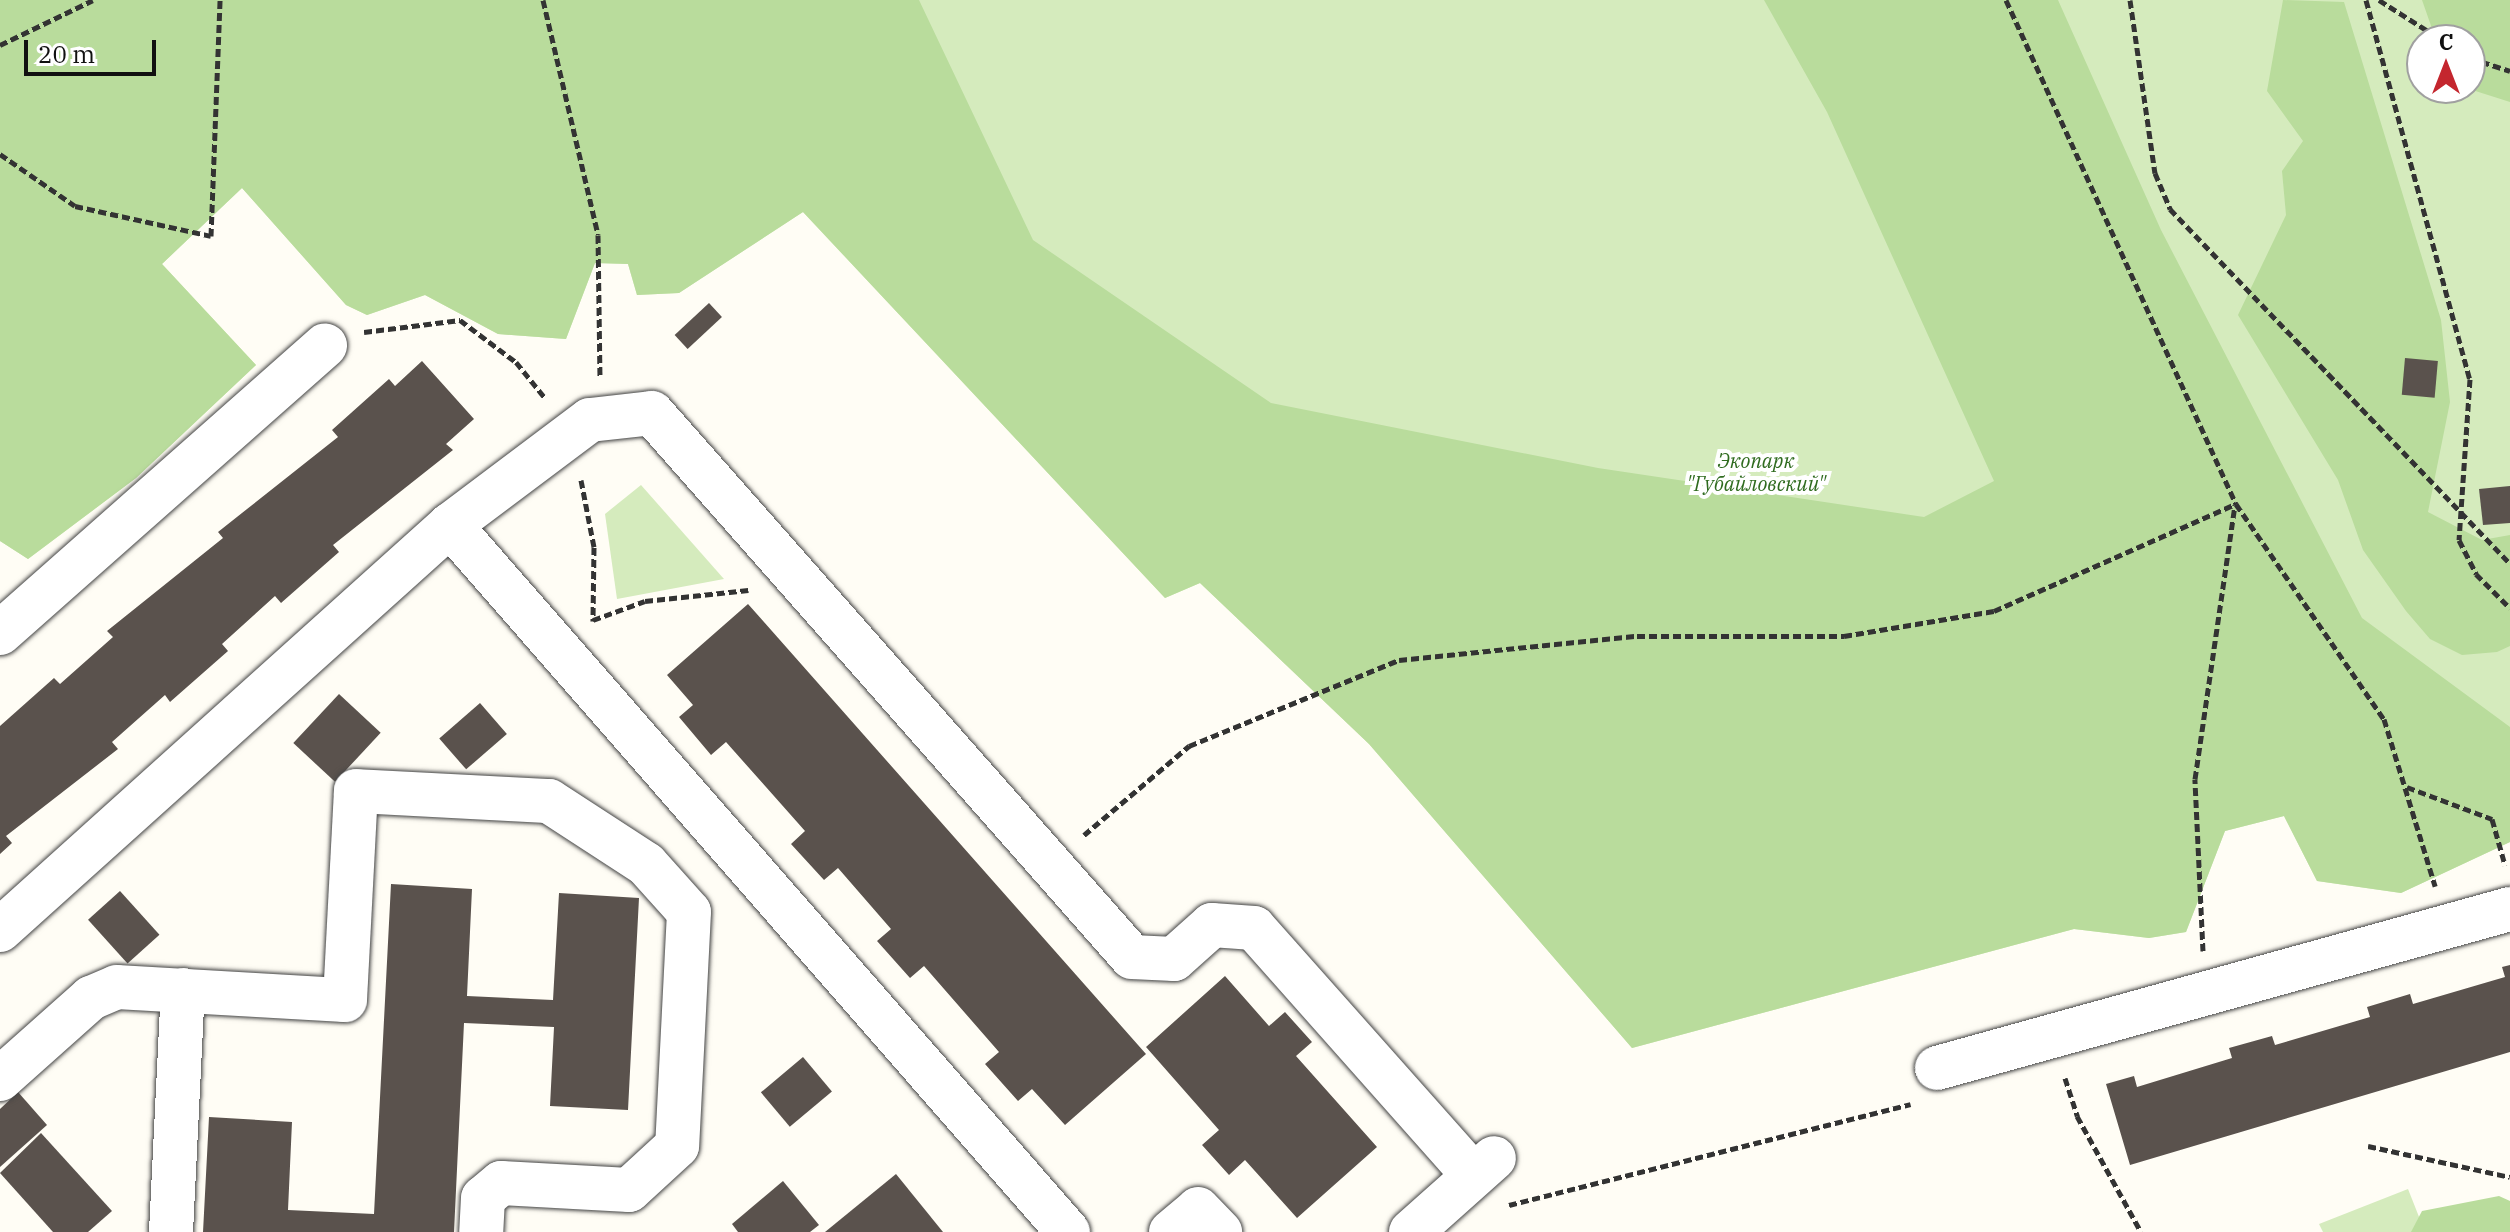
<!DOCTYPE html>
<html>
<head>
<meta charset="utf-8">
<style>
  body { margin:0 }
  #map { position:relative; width:2510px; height:1232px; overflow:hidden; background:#fffdf5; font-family:"IBM Plex Serif",serif }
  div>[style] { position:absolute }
  .green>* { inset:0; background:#d5ebbd }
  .forest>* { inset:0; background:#b9dc9c }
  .building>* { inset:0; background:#5a524d; transform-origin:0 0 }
  .path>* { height:5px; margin-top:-2.5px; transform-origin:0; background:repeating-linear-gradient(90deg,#333 0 8px,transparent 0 12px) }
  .roads { filter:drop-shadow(0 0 2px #444) drop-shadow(0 0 2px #444) }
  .minor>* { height:44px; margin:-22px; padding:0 22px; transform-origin:22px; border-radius:22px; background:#fff }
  span { translate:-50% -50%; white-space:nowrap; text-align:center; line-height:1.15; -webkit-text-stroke:8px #fff; paint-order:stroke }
  .park-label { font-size:20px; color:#2f6b1f; font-style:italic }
  .north { position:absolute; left:2406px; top:24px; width:80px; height:80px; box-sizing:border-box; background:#fff; border:2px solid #a0a0a0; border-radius:50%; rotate:0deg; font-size:22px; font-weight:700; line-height:32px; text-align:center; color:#111 }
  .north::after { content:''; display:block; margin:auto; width:28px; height:36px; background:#c4262e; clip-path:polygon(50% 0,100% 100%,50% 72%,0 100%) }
  .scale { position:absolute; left:24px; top:40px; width:132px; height:36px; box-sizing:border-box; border:4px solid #111; border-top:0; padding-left:10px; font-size:24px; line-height:28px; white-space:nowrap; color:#111; -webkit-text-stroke:6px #fff; paint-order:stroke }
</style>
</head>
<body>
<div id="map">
  <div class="green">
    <div style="clip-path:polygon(evenodd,0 0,2510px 0,2510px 842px,2401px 893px,2317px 881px,2284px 816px,2225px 831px,2186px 932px,2149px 938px,2074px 929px,1632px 1048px,1369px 744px,1200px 583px,1165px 598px,803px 212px,679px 293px,637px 295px,628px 264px,595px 263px,566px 339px,498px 334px,425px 295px,367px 315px,346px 305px,242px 188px,162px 264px,256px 365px,136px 478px,28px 559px,0 541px,0 0,2422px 40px,2470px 40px,2470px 88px,2422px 88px,2422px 40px)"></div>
    <div style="clip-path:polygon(641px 485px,724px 579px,617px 599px,605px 514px)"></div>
    <div style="clip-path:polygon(2408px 1189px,2425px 1232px,2323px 1232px,2319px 1224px)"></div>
  </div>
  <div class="forest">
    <div style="clip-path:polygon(0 0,919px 0,1033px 240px,1271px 403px,1598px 468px,1924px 517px,1994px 481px,1827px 112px,1764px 0,2058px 0,2161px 230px,2362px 618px,2510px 727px,2510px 842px,2401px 893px,2317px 881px,2284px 816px,2225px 831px,2186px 932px,2149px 938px,2074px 929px,1632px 1048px,1369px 744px,1200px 583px,1165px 598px,803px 212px,679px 293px,637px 295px,628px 264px,595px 263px,566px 339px,498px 334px,425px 295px,367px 315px,346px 305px,242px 188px,162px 264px,256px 365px,136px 478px,28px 559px,0 541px)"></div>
    <div style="clip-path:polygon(2283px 0,2344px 2px,2441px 320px,2450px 402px,2428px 512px,2482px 540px,2510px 535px,2510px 646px,2497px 652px,2462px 655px,2430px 639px,2406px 611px,2363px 550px,2338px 480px,2238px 315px,2286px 215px,2282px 171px,2303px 141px,2267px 91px)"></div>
    <div style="clip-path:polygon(2422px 0,2510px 0,2510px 102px,2466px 88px,2470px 40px,2436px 40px)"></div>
    <div style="clip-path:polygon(2499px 1196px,2510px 1201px,2510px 1232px,2411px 1232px,2422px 1211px)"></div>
  </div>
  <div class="building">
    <div style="left:709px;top:303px;width:19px;height:47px;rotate:47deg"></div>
    <div style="left:2405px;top:358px;width:33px;height:37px;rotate:5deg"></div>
    <div style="clip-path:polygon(422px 361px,474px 419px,446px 444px,453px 450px,333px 545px,339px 552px,281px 603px,275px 596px,222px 644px,228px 651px,170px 702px,165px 695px,112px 742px,118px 749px,6px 836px,12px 843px,0 854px,0 726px,54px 678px,60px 684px,113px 637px,107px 631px,223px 538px,218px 532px,338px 437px,332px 430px,389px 379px,395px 386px)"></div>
    <div style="clip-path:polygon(2510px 486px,2510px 523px,2483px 525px,2479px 489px)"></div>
    <div style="clip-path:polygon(748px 604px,1146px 1054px,1065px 1125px,1032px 1089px,1018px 1101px,985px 1064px,999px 1052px,924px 966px,910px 978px,877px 941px,891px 929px,838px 868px,824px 880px,791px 844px,805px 831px,726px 742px,711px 755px,679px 717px,693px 705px,667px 675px)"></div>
    <div style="left:339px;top:694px;width:57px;height:67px;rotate:43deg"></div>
    <div style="left:480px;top:703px;width:41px;height:54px;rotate:49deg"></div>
    <div style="clip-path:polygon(391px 884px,472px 889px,467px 996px,553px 1000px,559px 893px,639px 898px,628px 1110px,550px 1106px,554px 1027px,464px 1023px,454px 1232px,203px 1232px,209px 1117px,292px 1122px,288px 1210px,374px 1214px)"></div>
    <div style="left:120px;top:891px;width:59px;height:43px;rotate:48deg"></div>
    <div style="clip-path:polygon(2510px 965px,2510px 1052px,2130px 1165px,2106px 1084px,2134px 1076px,2137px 1087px,2232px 1058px,2229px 1048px,2272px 1036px,2275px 1045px,2370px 1017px,2367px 1007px,2410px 994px,2413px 1004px,2505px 977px,2502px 967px)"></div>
    <div style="clip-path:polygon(1225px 976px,1269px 1026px,1285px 1012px,1312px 1042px,1296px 1056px,1377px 1147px,1297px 1218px,1245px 1160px,1229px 1175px,1202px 1145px,1219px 1130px,1146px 1047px)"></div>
    <div style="left:803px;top:1057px;width:45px;height:55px;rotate:50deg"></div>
    <div style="clip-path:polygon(18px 1092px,47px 1125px,0 1167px,0 1109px)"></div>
    <div style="clip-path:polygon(41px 1133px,112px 1211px,88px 1232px,53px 1232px,0 1173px)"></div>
    <div style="clip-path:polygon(896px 1174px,943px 1232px,825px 1232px)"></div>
    <div style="clip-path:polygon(783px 1181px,819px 1225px,810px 1232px,738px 1232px,732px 1224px)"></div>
  </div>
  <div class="path">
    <div style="left:543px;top:0;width:241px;rotate:76.8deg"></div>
    <div style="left:598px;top:235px;width:141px;rotate:89.2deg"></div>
    <div style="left:2006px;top:0;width:554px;rotate:65.47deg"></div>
    <div style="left:2236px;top:504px;width:261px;rotate:55.5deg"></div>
    <div style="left:2384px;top:719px;width:175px;rotate:73deg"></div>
    <div style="left:2130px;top:0;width:175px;rotate:81.8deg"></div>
    <div style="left:2155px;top:173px;width:39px;rotate:67deg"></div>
    <div style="left:2170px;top:209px;width:491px;rotate:46.2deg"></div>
    <div style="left:2366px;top:0;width:393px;rotate:74.7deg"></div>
    <div style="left:2470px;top:379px;width:161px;rotate:93.9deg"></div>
    <div style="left:2459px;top:540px;width:38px;rotate:63deg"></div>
    <div style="left:2476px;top:574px;width:48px;rotate:45deg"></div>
    <div style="left:2379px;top:0;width:75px;rotate:32.4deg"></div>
    <div style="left:0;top:45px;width:103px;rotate:-25.8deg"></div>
    <div style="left:2470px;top:58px;width:42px;rotate:18deg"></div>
    <div style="left:0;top:154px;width:91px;rotate:34.7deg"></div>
    <div style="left:75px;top:206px;width:139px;rotate:12.4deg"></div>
    <div style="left:211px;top:236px;width:236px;rotate:-87.8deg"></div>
    <div style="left:364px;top:332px;width:97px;rotate:-7.1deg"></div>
    <div style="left:460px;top:320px;width:70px;rotate:36.9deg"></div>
    <div style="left:516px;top:362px;width:46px;rotate:51.1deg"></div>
    <div style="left:581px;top:480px;width:68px;rotate:79deg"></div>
    <div style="left:594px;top:547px;width:74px;rotate:90.8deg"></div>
    <div style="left:593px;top:620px;width:55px;rotate:-20.1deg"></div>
    <div style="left:645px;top:601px;width:104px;rotate:-6.1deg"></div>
    <div style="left:2407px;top:787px;width:91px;rotate:20.6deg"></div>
    <div style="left:2492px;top:819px;width:48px;rotate:74.2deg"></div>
    <div style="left:1084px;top:835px;width:138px;rotate:-40.3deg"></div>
    <div style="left:1189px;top:746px;width:227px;rotate:-22.3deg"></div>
    <div style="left:1399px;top:660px;width:239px;rotate:-5.8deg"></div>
    <div style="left:1637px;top:636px;width:207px"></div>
    <div style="left:1844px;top:636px;width:152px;rotate:-9.5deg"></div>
    <div style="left:1994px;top:611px;width:265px;rotate:-23.9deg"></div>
    <div style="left:2203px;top:951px;width:172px;rotate:-92.7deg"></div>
    <div style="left:2195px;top:779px;width:277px;rotate:-81.7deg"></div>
    <div style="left:2065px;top:1078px;width:40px;rotate:72deg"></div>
    <div style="left:2077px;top:1116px;width:132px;rotate:61.1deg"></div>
    <div style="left:2368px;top:1146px;width:145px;rotate:12.3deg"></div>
    <div style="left:1509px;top:1205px;width:414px;rotate:-14.1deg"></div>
  </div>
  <div class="roads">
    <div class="minor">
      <div style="left:450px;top:525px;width:939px;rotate:48.84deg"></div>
      <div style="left:0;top:633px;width:434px;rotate:-41.5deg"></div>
      <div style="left:0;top:930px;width:605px;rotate:-41.99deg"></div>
      <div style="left:450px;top:525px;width:175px;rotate:-36.9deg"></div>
      <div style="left:590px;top:420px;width:62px;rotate:-6.4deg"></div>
      <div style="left:652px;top:413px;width:725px;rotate:48.58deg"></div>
      <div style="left:1132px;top:957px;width:42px;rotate:2.7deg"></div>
      <div style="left:1174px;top:959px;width:51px;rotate:-41.8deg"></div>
      <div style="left:1212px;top:925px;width:42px;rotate:4.1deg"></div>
      <div style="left:1254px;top:928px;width:330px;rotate:48.4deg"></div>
      <div style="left:1937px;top:1068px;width:595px;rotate:-15.51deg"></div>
      <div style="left:0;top:1079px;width:122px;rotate:-41.7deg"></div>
      <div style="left:91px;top:998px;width:28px;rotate:-23deg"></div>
      <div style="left:117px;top:987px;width:228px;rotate:3.3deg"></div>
      <div style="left:345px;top:1000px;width:209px;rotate:-87deg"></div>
      <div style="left:356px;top:791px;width:193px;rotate:3deg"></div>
      <div style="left:549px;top:801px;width:116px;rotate:33deg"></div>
      <div style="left:646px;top:864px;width:64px;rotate:48.1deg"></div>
      <div style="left:689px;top:912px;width:234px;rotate:92.9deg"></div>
      <div style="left:677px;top:1146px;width:65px;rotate:137.5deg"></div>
      <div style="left:629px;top:1190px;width:128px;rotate:-176.9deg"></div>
      <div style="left:501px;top:1183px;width:23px;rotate:140deg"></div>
      <div style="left:483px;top:1198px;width:34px;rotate:93deg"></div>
      <div style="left:171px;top:1232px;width:242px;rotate:-87.2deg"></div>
      <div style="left:1171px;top:1232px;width:35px;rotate:-40deg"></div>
      <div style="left:1198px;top:1209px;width:32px;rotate:46deg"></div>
      <div style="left:1411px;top:1232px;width:111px;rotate:-41.7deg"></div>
    </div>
  </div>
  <div class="park-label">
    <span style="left:1756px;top:472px">Экопарк<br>"Губайловский"</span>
  </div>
  <div class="north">С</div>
  <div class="scale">20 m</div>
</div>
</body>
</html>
